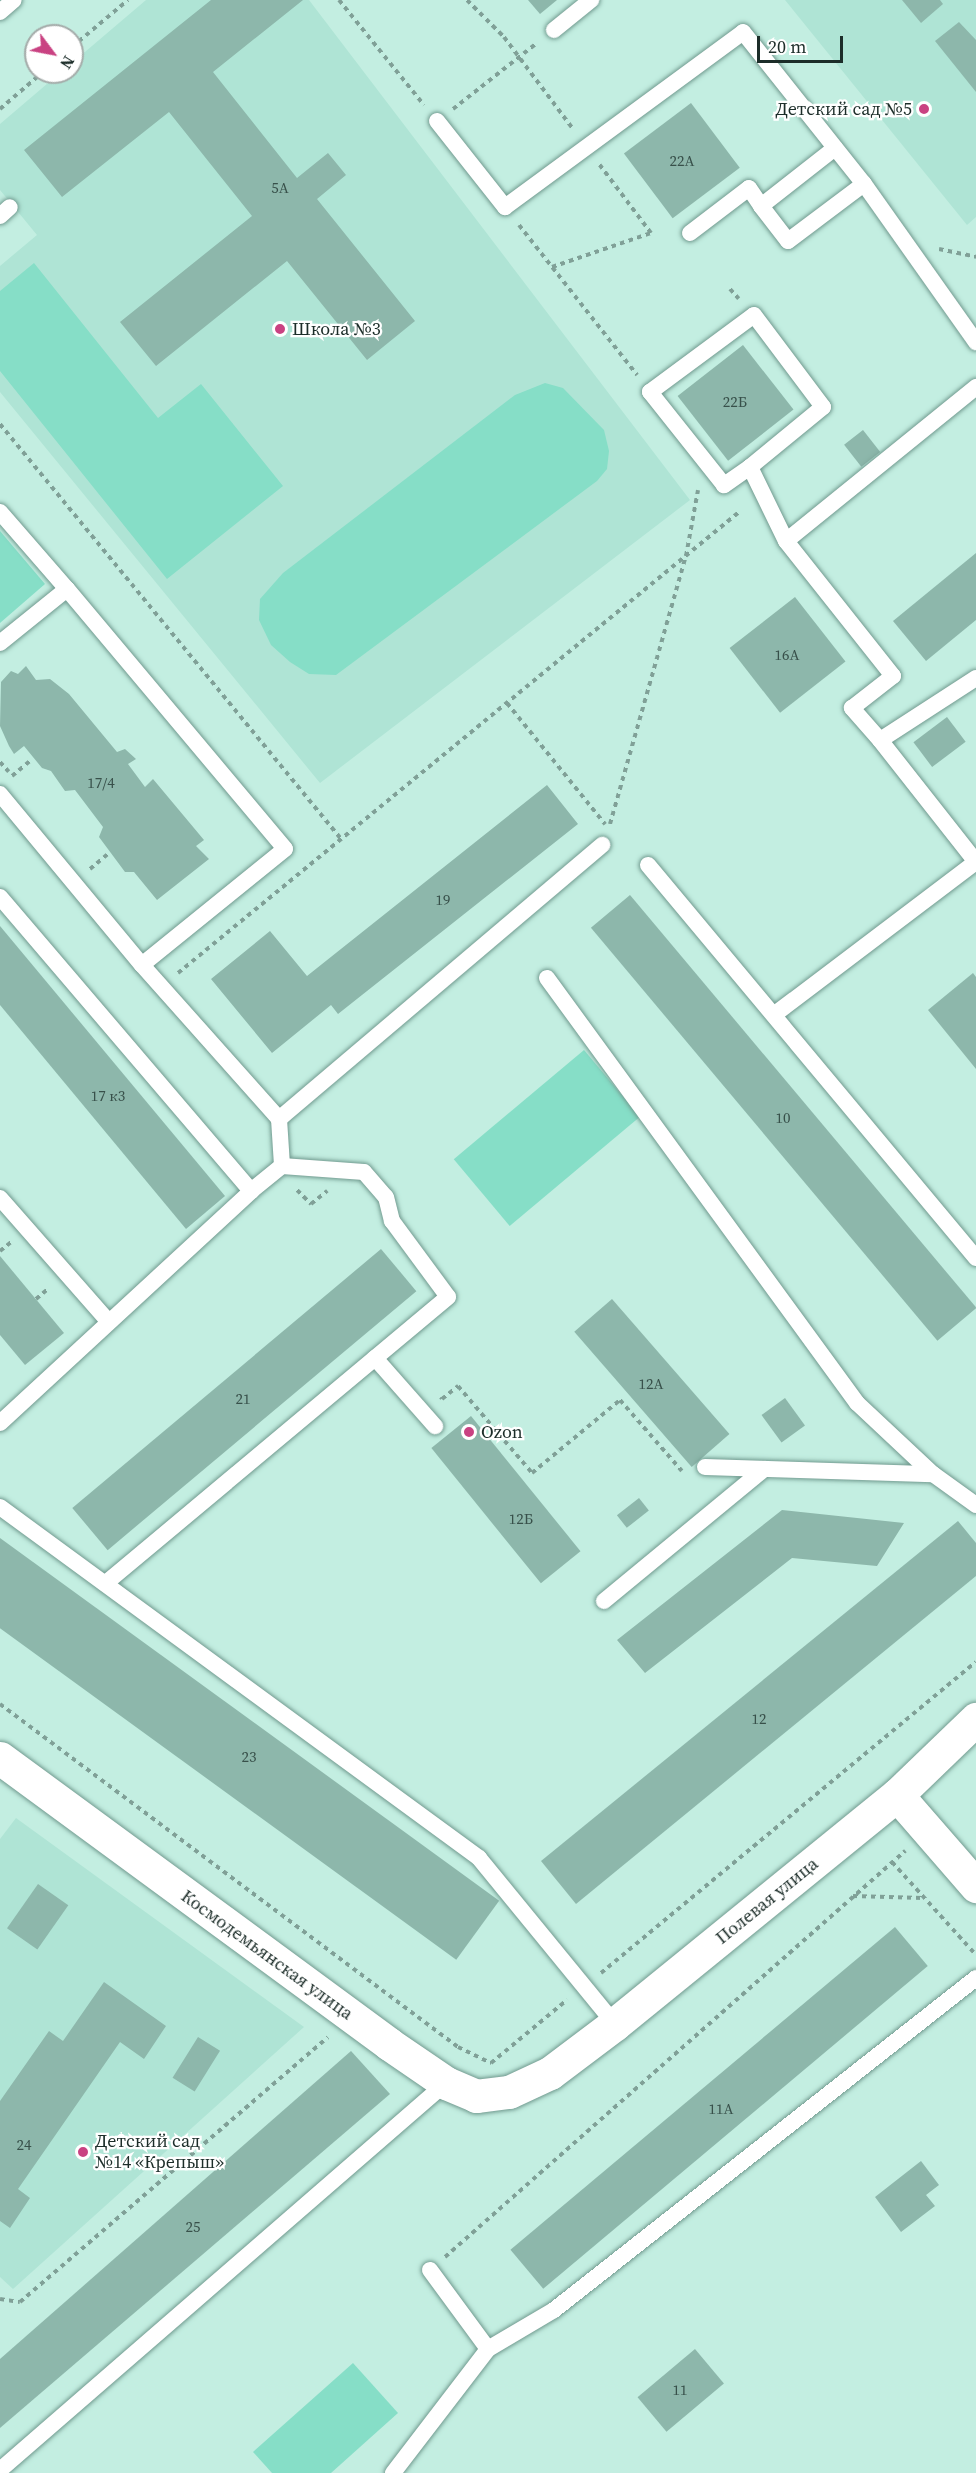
<!DOCTYPE html>
<html>
<head>
<meta charset="utf-8">
<style>
  body { margin:0 }
  #map { position:relative; width:976px; height:2473px; overflow:hidden; background:#c3eee1; font-family:"Source Serif 4",serif }
  div>[style] { position:absolute }
  .built>* { inset:0; background:#afe4d5 }
  .green>* { inset:0; background:#86dec7; transform-origin:0 0 }
  .building>* { inset:0; background:#8db7ab; transform-origin:0 0 }
  .path>* { height:4px; margin-top:-2px; transform-origin:0; background:repeating-linear-gradient(90deg,#80a097 0 4.5px,transparent 0 9px) }
  .roads { filter:drop-shadow(0 0 2px #719a8f) drop-shadow(0 0 2px #719a8f) }
  .service>* { height:16px; margin:-8px; padding:0 8px; transform-origin:8px; border-radius:8px; background:#fff }
  .tertiary>* { height:33px; margin:-16.5px; padding:0 16.5px; transform-origin:16.5px; border-radius:16.5px; background:#fff }
  .dots>* { width:16px; height:16px; translate:-50% -50%; box-sizing:border-box; border:3px solid #fff; border-radius:50% }
  span { translate:-50% -50%; white-space:nowrap; text-align:center; line-height:1.15; -webkit-text-stroke:4.5px #fff; paint-order:stroke }
  .number-label { font-size:15px; color:#38504a }
  .number-label span { -webkit-text-stroke-width:0 }
  .poi-label { font-size:18px; color:#1c2d29 }
  .right { translate:-100% -50%; text-align:right }
  .left { translate:0 -50%; text-align:left }
  .street-label { font-size:18px; color:#1c2d29 }
  .north { position:absolute; left:24px; top:24px; width:60px; height:60px; box-sizing:border-box; background:#fff; border:2px solid #a4aba9; border-radius:50%; rotate:122deg; font-size:16px; font-weight:700; line-height:24px; text-align:center; color:#1c2d29 }
  .north::after { content:''; display:block; margin:auto; width:21px; height:27px; background:#c94282; clip-path:polygon(50% 0,100% 100%,50% 72%,0 100%) }
  .scale { position:absolute; left:757px; top:36px; width:86px; height:27px; box-sizing:border-box; border:3px solid #1c2d29; border-top:0; padding-left:8px; font-size:18px; line-height:21px; white-space:nowrap; color:#1c2d29; -webkit-text-stroke:4px #fff; paint-order:stroke }
</style>
</head>
<body>
<div id="map">
  <div class="built">
    <div style="clip-path:polygon(146px 0,309px 0,690px 500px,320px 783px,0 392px,0 266px,37px 235px,0 190px,0 124px,61px 72px,72px 72px,72px 63px)"></div>
    <div style="clip-path:polygon(785px 0,976px 0,976px 217px,967px 225px)"></div>
    <div style="clip-path:polygon(16px 1818px,304px 2027px,13px 2289px,0 2277px,0 1839px)"></div>
  </div>
  <div class="green">
    <div style="clip-path:polygon(34px 263px,158px 418px,201px 384px,283px 486px,167px 579px,0 371px,0 291px)"></div>
    <div style="clip-path:polygon(545px 383px,563px 388px,604px 430px,609px 451px,607px 469px,597px 481px,336px 675px,309px 674px,290px 662px,271px 645px,259px 620px,260px 599px,283px 573px,515px 395px)"></div>
    <div style="clip-path:polygon(0 531px,45px 584px,0 623px)"></div>
    <div style="left:584px;top:1050px;width:87px;height:170px;rotate:50deg"></div>
    <div style="clip-path:polygon(353px 2363px,398px 2413px,331px 2473px,272px 2473px,253px 2452px)"></div>
  </div>
  <div class="building">
    <div style="clip-path:polygon(211px 0,303px 0,213px 72px,297px 178px,328px 153px,346px 175px,317px 199px,415px 321px,367px 360px,287px 261px,156px 366px,120px 322px,252px 216px,169px 112px,62px 197px,24px 150px)"></div>
    <div style="clip-path:polygon(528px 0,557px 0,540px 14px)"></div>
    <div style="clip-path:polygon(902px 0,940px 0,943px 4px,921px 23px)"></div>
    <div style="clip-path:polygon(959px 22px,976px 40px,976px 92px,935px 41px)"></div>
    <div style="left:691px;top:103px;width:81px;height:84px;rotate:53deg"></div>
    <div style="left:743px;top:345px;width:82px;height:83px;rotate:52deg"></div>
    <div style="left:863px;top:430px;width:28px;height:24px;rotate:52deg"></div>
    <div style="clip-path:polygon(976px 553px,976px 620px,926px 661px,893px 621px)"></div>
    <div style="left:795px;top:597px;width:82px;height:83px;rotate:52deg"></div>
    <div style="clip-path:polygon(26px 666px,36px 680px,50px 679px,69px 694px,117px 752px,125px 749px,136px 759px,128px 764px,145px 787px,153px 779px,204px 840px,196px 846px,209px 859px,157px 900px,134px 872px,125px 872px,99px 837px,103px 827px,75px 790px,65px 791px,51px 771px,42px 768px,24px 746px,14px 754px,9px 746px,0 726px,1px 682px,11px 671px,18px 674px)"></div>
    <div style="left:947px;top:717px;width:31px;height:42px;rotate:53deg"></div>
    <div style="clip-path:polygon(547px 785px,578px 824px,338px 1014px,331px 1005px,272px 1053px,211px 979px,270px 931px,307px 976px)"></div>
    <div style="left:630px;top:895px;width:539px;height:51px;rotate:50deg"></div>
    <div style="clip-path:polygon(0 926px,225px 1196px,186px 1229px,0 1005px)"></div>
    <div style="clip-path:polygon(973px 973px,976px 977px,976px 1069px,928px 1010px)"></div>
    <div style="left:381px;top:1249px;width:55px;height:403px;rotate:50deg"></div>
    <div style="clip-path:polygon(0 1256px,64px 1333px,25px 1365px,0 1335px)"></div>
    <div style="left:612px;top:1299px;width:179px;height:50px;rotate:49deg"></div>
    <div style="left:785px;top:1398px;width:34px;height:29px;rotate:54deg"></div>
    <div style="left:471px;top:1416px;width:174px;height:51px;rotate:51deg"></div>
    <div style="left:639px;top:1498px;width:16px;height:28px;rotate:52deg"></div>
    <div style="clip-path:polygon(782px 1510px,904px 1523px,877px 1566px,792px 1558px,645px 1673px,617px 1640px)"></div>
    <div style="clip-path:polygon(958px 1521px,976px 1543px,976px 1576px,576px 1904px,541px 1861px)"></div>
    <div style="left:0;top:1538px;width:617px;height:73px;rotate:36deg"></div>
    <div style="left:38px;top:1884px;width:37px;height:54px;rotate:35deg"></div>
    <div style="left:895px;top:1927px;width:51px;height:502px;rotate:50deg"></div>
    <div style="clip-path:polygon(104px 1982px,166px 2026px,144px 2059px,120px 2042px,18px 2189px,30px 2198px,10px 2228px,0 2221px,0 2101px,49px 2031px,63px 2041px)"></div>
    <div style="left:198px;top:2037px;width:26px;height:48px;rotate:32deg"></div>
    <div style="clip-path:polygon(351px 2051px,390px 2094px,0 2428px,0 2359px)"></div>
    <div style="clip-path:polygon(921px 2161px,939px 2185px,926px 2195px,935px 2206px,901px 2232px,875px 2197px)"></div>
    <div style="left:695px;top:2349px;width:45px;height:75px;rotate:50deg"></div>
  </div>
  <div class="path">
    <div style="left:339px;top:0;width:135px;rotate:51deg"></div>
    <div style="left:467px;top:0;width:52px;rotate:45deg"></div>
    <div style="left:504px;top:37px;width:115px;rotate:53.1deg"></div>
    <div style="left:72px;top:47px;width:73px;rotate:-40deg"></div>
    <div style="left:0;top:109px;width:57px;rotate:-40.7deg"></div>
    <div style="left:453px;top:109px;width:107px;rotate:-38.2deg"></div>
    <div style="left:519px;top:225px;width:191px;rotate:51.8deg"></div>
    <div style="left:939px;top:249px;width:38px;rotate:12deg"></div>
    <div style="left:552px;top:267px;width:105px;rotate:-19deg"></div>
    <div style="left:651px;top:233px;width:86px;rotate:-127deg"></div>
    <div style="left:730px;top:289px;width:13px;rotate:48deg"></div>
    <div style="left:0;top:424px;width:539px;rotate:50.58deg"></div>
    <div style="left:507px;top:703px;width:156px;rotate:51deg"></div>
    <div style="left:0;top:762px;width:13px;rotate:48deg"></div>
    <div style="left:12px;top:776px;width:26px;rotate:-40deg"></div>
    <div style="left:610px;top:824px;width:279px;rotate:-74.2deg"></div>
    <div style="left:686px;top:556px;width:67px;rotate:-79.7deg"></div>
    <div style="left:90px;top:869px;width:26px;rotate:-40deg"></div>
    <div style="left:178px;top:973px;width:726px;rotate:-39.41deg"></div>
    <div style="left:297px;top:1190px;width:20px;rotate:45deg"></div>
    <div style="left:311px;top:1204px;width:21px;rotate:-39deg"></div>
    <div style="left:0;top:1251px;width:14px;rotate:-39deg"></div>
    <div style="left:36px;top:1299px;width:17px;rotate:-40deg"></div>
    <div style="left:441px;top:1397px;width:2px;rotate:63deg"></div>
    <div style="left:442px;top:1399px;width:21px;rotate:-39deg"></div>
    <div style="left:458px;top:1386px;width:114px;rotate:49.6deg"></div>
    <div style="left:532px;top:1473px;width:114px;rotate:-39.7deg"></div>
    <div style="left:620px;top:1400px;width:94px;rotate:48.9deg"></div>
    <div style="left:0;top:1704px;width:572px;rotate:36.83deg"></div>
    <div style="left:458px;top:2047px;width:37px;rotate:26deg"></div>
    <div style="left:491px;top:2063px;width:99px;rotate:-39.7deg"></div>
    <div style="left:892px;top:1862px;width:125px;rotate:47.9deg"></div>
    <div style="left:853px;top:1896px;width:70px;rotate:1.6deg"></div>
    <div style="left:601px;top:1973px;width:487px;rotate:-39.7deg"></div>
    <div style="left:445px;top:2257px;width:614px;rotate:-41.43deg"></div>
    <div style="left:0;top:2299px;width:20px;rotate:9deg"></div>
    <div style="left:20px;top:2302px;width:406px;rotate:-40.7deg"></div>
  </div>
  <div class="roads">
    <div class="service">
      <div style="left:0;top:12px;width:18px;rotate:-41deg"></div>
      <div style="left:554px;top:30px;width:48px;rotate:-39deg"></div>
      <div style="left:437px;top:121px;width:110px;rotate:51.7deg"></div>
      <div style="left:505px;top:207px;width:295px;rotate:-36.3deg"></div>
      <div style="left:743px;top:32px;width:194px;rotate:51.5deg"></div>
      <div style="left:864px;top:184px;width:194px;rotate:54.7deg"></div>
      <div style="left:835px;top:148px;width:94px;rotate:141.9deg"></div>
      <div style="left:761px;top:206px;width:44px;rotate:52.4deg"></div>
      <div style="left:788px;top:241px;width:95px;rotate:-36.9deg"></div>
      <div style="left:0;top:216px;width:13px;rotate:-42deg"></div>
      <div style="left:690px;top:233px;width:74px;rotate:-37.3deg"></div>
      <div style="left:749px;top:188px;width:22px;rotate:56deg"></div>
      <div style="left:750px;top:467px;width:32px;rotate:145deg"></div>
      <div style="left:724px;top:485px;width:119px;rotate:-128.5deg"></div>
      <div style="left:650px;top:392px;width:129px;rotate:-36.5deg"></div>
      <div style="left:754px;top:315px;width:115px;rotate:53.1deg"></div>
      <div style="left:823px;top:407px;width:94px;rotate:140.6deg"></div>
      <div style="left:750px;top:467px;width:82px;rotate:64.1deg"></div>
      <div style="left:0;top:512px;width:102px;rotate:49deg"></div>
      <div style="left:0;top:643px;width:86px;rotate:-38.9deg"></div>
      <div style="left:67px;top:589px;width:339px;rotate:50deg"></div>
      <div style="left:285px;top:849px;width:184px;rotate:141deg"></div>
      <div style="left:976px;top:678px;width:114px;rotate:147.1deg"></div>
      <div style="left:880px;top:740px;width:155px;rotate:51.8deg"></div>
      <div style="left:880px;top:740px;width:43px;rotate:-131.2deg"></div>
      <div style="left:852px;top:708px;width:52px;rotate:-38deg"></div>
      <div style="left:893px;top:676px;width:172px;rotate:-128.4deg"></div>
      <div style="left:786px;top:541px;width:245px;rotate:-39deg"></div>
      <div style="left:0;top:794px;width:222px;rotate:50.3deg"></div>
      <div style="left:142px;top:965px;width:206px;rotate:48.3deg"></div>
      <div style="left:279px;top:1119px;width:47px;rotate:86.3deg"></div>
      <div style="left:648px;top:865px;width:512px;rotate:50.15deg"></div>
      <div style="left:0;top:897px;width:387px;rotate:49.5deg"></div>
      <div style="left:547px;top:978px;width:526px;rotate:53.89deg"></div>
      <div style="left:857px;top:1403px;width:104px;rotate:43.1deg"></div>
      <div style="left:775px;top:1014px;width:252px;rotate:-37.1deg"></div>
      <div style="left:279px;top:1119px;width:424px;rotate:-40.3deg"></div>
      <div style="left:0;top:1198px;width:165px;rotate:48.7deg"></div>
      <div style="left:375px;top:1358px;width:91px;rotate:48.6deg"></div>
      <div style="left:0;top:1423px;width:342px;rotate:-42.7deg"></div>
      <div style="left:251px;top:1191px;width:40px;rotate:-39deg"></div>
      <div style="left:282px;top:1166px;width:82px;rotate:4.2deg"></div>
      <div style="left:364px;top:1172px;width:33px;rotate:49deg"></div>
      <div style="left:386px;top:1197px;width:25px;rotate:76deg"></div>
      <div style="left:392px;top:1221px;width:94px;rotate:53.6deg"></div>
      <div style="left:448px;top:1297px;width:447px;rotate:140.1deg"></div>
      <div style="left:705px;top:1467px;width:228px;rotate:1.8deg"></div>
      <div style="left:933px;top:1474px;width:53px;rotate:35.8deg"></div>
      <div style="left:0;top:1507px;width:594px;rotate:36.23deg"></div>
      <div style="left:479px;top:1858px;width:215px;rotate:50.7deg"></div>
      <div style="left:604px;top:1601px;width:207px;rotate:-39.5deg"></div>
      <div style="left:430px;top:2270px;width:98px;rotate:53.7deg"></div>
      <div style="left:488px;top:2349px;width:77px;rotate:-30.6deg"></div>
      <div style="left:554px;top:2310px;width:537px;rotate:-38.19deg"></div>
      <div style="left:0;top:2470px;width:590px;rotate:-40.95deg"></div>
      <div style="left:393px;top:2473px;width:156px;rotate:-52.5deg"></div>
    </div>
    <div class="tertiary">
      <div style="left:0;top:1758px;width:483px;rotate:36.3deg"></div>
      <div style="left:389px;top:2044px;width:69px;rotate:34.4deg"></div>
      <div style="left:446px;top:2083px;width:33px;rotate:23deg"></div>
      <div style="left:476px;top:2096px;width:33px;rotate:-7deg"></div>
      <div style="left:509px;top:2092px;width:45px;rotate:-24.9deg"></div>
      <div style="left:550px;top:2073px;width:81px;rotate:-37deg"></div>
      <div style="left:615px;top:2024px;width:363px;rotate:-39.1deg"></div>
      <div style="left:897px;top:1795px;width:110px;rotate:-43.9deg"></div>
      <div style="left:897px;top:1795px;width:121px;rotate:49deg"></div>
    </div>
  </div>
  <div class="dots">
    <div style="left:924px;top:109px;background:#c94282"></div>
    <div style="left:280px;top:329px;background:#c94282"></div>
    <div style="left:469px;top:1432px;background:#c94282"></div>
    <div style="left:83px;top:2152px;background:#c94282"></div>
  </div>
  <div class="number-label">
    <span style="left:682px;top:161px">22А</span>
    <span style="left:280px;top:188px">5А</span>
    <span style="left:735px;top:402px">22Б</span>
    <span style="left:787px;top:655px">16А</span>
    <span style="left:101px;top:783px">17/4</span>
    <span style="left:443px;top:900px">19</span>
    <span style="left:108px;top:1096px">17 к3</span>
    <span style="left:783px;top:1118px">10</span>
    <span style="left:651px;top:1384px">12А</span>
    <span style="left:243px;top:1399px">21</span>
    <span style="left:521px;top:1519px">12Б</span>
    <span style="left:759px;top:1719px">12</span>
    <span style="left:249px;top:1757px">23</span>
    <span style="left:721px;top:2109px">11А</span>
    <span style="left:24px;top:2145px">24</span>
    <span style="left:193px;top:2227px">25</span>
    <span style="left:680px;top:2390px">11</span>
  </div>
  <div class="poi-label">
    <span class="right" style="left:912px;top:109px">Детский сад №5</span>
    <span class="left" style="left:292px;top:329px">Школа №3</span>
    <span class="left" style="left:481px;top:1432px">Ozon</span>
    <span class="left" style="left:95px;top:2152px">Детский сад<br>№14 «Крепыш»</span>
  </div>
  <div class="street-label">
    <span style="left:767px;top:1901px;rotate:-39deg">Полевая улица</span>
    <span style="left:267px;top:1955px;rotate:36deg">Космодемьянская улица</span>
  </div>
  <div class="north">N</div>
  <div class="scale">20 m</div>
</div>
</body>
</html>
